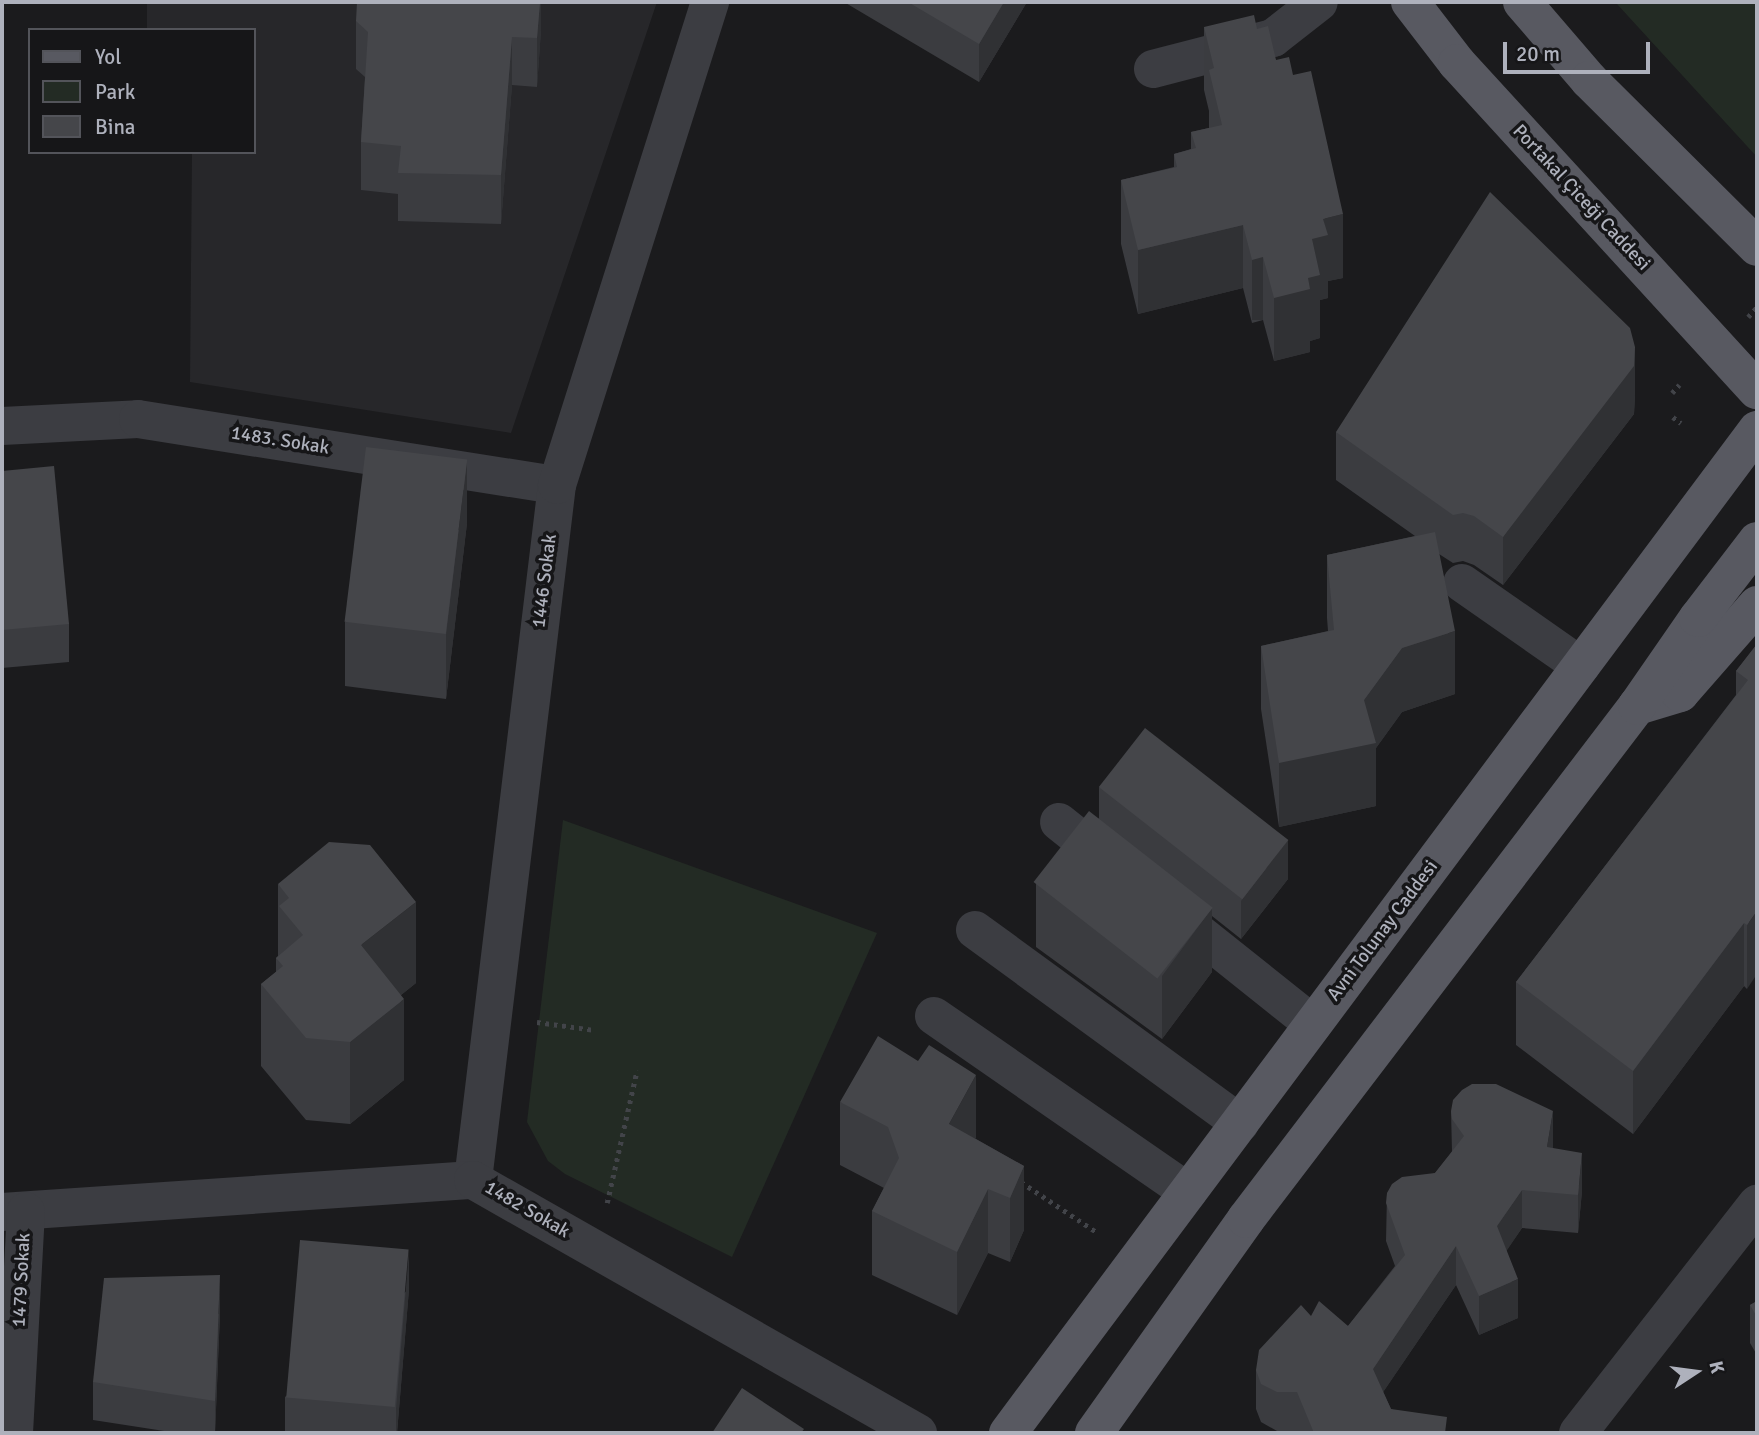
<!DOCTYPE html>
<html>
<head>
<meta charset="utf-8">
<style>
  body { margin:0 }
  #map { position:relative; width:1759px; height:1435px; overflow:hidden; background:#1b1b1d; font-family:Signika,sans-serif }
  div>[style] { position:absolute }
  .built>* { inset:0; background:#27272a }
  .green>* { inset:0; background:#232b24 }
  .path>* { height:4.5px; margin-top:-2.25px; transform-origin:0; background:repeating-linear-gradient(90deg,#424449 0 3.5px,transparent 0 8.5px) }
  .minor>* { height:38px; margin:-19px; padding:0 19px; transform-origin:19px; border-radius:19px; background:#3c3d42 }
  .major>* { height:38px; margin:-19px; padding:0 19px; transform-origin:19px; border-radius:19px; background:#585961 }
  .wall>* { inset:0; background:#3b3c40 }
  .shaded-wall>* { inset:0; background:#303134; transform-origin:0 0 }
  .building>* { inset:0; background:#45464a; transform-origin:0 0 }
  span { translate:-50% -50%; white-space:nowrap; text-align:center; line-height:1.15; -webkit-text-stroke:7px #161618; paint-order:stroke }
  .street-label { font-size:19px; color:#aeb1bc }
  .frame { position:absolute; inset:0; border:4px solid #aeb1bc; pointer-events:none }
  .legend { position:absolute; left:28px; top:28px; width:228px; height:126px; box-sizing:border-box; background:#161618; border:2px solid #53545a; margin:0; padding:9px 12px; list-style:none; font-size:21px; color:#aeb1bc }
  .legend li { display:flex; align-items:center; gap:14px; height:35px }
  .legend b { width:35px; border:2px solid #53545a }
  .north { position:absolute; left:1661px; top:1337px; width:70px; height:70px; -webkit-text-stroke:5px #161618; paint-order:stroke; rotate:77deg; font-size:19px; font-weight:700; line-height:28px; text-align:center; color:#aeb1bc }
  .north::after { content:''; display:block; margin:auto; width:24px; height:32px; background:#aeb1bc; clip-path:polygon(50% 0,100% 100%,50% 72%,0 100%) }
  .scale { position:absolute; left:1503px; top:42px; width:147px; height:32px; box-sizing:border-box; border:4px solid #aeb1bc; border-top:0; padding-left:9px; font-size:21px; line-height:24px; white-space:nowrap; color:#aeb1bc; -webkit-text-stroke:5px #161618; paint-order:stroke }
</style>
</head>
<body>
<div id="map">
  <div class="built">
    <div style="clip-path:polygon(147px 2px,657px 2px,511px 433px,190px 382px,192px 152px,254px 152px,254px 30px,147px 30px)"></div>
  </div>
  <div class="green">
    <div style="clip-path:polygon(1615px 2px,1757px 2px,1757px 157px,1617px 4px)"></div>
    <div style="clip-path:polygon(563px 820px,877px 933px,732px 1257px,565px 1174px,548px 1161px,527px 1122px)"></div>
  </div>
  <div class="path">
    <div style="left:1748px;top:317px;width:13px;rotate:-48deg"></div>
    <div style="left:1672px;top:393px;width:11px;rotate:-49deg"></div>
    <div style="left:1673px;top:417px;width:10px;rotate:37deg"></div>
    <div style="left:537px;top:1022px;width:59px;rotate:7.9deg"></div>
    <div style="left:1021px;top:1182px;width:92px;rotate:33.5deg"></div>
    <div style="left:607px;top:1203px;width:136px;rotate:-77.3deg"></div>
  </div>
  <div class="minor">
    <div style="left:1153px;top:69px;width:124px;rotate:-14.5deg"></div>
    <div style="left:1273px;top:38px;width:58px;rotate:-38deg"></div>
    <div style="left:2px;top:426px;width:136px;rotate:-2.9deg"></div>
    <div style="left:138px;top:419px;width:424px;rotate:9deg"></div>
    <div style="left:1462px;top:583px;width:145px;rotate:34.9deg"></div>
    <div style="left:1059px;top:822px;width:70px;rotate:38.7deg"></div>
    <div style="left:1170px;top:910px;width:183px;rotate:38.6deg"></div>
    <div style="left:975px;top:930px;width:328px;rotate:36.1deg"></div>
    <div style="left:934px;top:1016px;width:309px;rotate:34.7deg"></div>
    <div style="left:473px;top:1180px;width:700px;rotate:-83.11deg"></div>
    <div style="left:557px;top:485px;width:507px;rotate:-72.42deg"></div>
    <div style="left:2px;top:1212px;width:472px;rotate:-3.9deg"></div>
    <div style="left:473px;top:1180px;width:512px;rotate:29.62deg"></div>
    <div style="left:14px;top:1433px;width:222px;rotate:-86.9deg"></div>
    <div style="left:1578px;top:1433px;width:291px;rotate:-52deg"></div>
  </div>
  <div class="major">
    <div style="left:1410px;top:2px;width:77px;rotate:52.4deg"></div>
    <div style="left:1457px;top:63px;width:444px;rotate:47.5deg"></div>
    <div style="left:1522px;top:2px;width:103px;rotate:49.3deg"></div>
    <div style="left:1589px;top:80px;width:237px;rotate:44.8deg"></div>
    <div style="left:1637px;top:706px;width:45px;rotate:-16.8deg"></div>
    <div style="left:1680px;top:693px;width:117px;rotate:-48.8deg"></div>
    <div style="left:1008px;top:1433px;width:1252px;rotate:-53.25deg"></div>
    <div style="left:1094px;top:1433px;width:262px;rotate:-54.6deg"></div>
    <div style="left:1246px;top:1219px;width:645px;rotate:-52.69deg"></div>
    <div style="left:1637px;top:706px;width:107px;rotate:-55.3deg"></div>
    <div style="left:1698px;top:618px;width:97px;rotate:-52.5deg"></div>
  </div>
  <div class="wall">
    <div style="clip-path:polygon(541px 2px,541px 30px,537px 87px,512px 85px,501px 224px,398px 221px,398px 194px,361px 190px,361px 142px,365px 77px,356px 69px,356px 21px)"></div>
    <div style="clip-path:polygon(844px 2px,1027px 2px,979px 82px)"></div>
    <div style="clip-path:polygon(1204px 27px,1257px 29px,1276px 60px,1343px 278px,1328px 281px,1328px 298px,1320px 300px,1320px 338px,1310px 341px,1310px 352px,1274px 361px,1263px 320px,1252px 323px,1243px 288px,1138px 314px,1121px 244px,1121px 180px,1174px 167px,1174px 154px,1191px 149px,1191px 132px,1209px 128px,1209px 111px,1204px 90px)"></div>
    <div style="clip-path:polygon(1635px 395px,1634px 414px,1503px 585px,1474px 565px,1463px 561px,1453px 563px,1439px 554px,1455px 694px,1402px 712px,1376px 748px,1376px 806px,1279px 827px,1261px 709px,1261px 646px,1328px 631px,1327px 618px,1327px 555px,1415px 536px,1336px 480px,1336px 432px)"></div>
    <div style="clip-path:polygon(2px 471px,69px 624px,69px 662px,2px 668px)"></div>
    <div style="clip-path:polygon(467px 523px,446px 699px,345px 686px,345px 622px)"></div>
    <div style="clip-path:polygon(1757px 644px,1747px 989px,1744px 986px,1633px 1134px,1516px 1045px,1516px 982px,1736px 695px,1736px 671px)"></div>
    <div style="clip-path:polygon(1099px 787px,1288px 879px,1241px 939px,1212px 916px,1212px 972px,1162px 1039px,1036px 947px,1036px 884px,1099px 818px)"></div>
    <div style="clip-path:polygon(278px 884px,416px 983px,401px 995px,404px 1080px,350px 1124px,306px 1120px,261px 1066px,261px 984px,276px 972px,276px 958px,278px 956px)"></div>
    <div style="clip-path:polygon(840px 1102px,976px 1139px,1024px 1166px,1024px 1230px,1010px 1262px,988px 1253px,957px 1315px,872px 1275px,872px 1211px,884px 1188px,840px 1165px)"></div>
    <div style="clip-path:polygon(1451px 1111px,1553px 1148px,1582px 1191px,1578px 1233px,1522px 1228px,1506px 1251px,1518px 1318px,1479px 1335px,1456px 1285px,1383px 1392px,1391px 1409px,1447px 1433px,1298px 1433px,1297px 1431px,1277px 1431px,1261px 1422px,1256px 1409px,1256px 1370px,1311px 1316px,1348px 1326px,1395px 1266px,1386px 1241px,1387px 1193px,1435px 1173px,1452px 1152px)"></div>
    <div style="clip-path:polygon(409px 1289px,397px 1433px,285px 1433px,285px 1397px)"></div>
    <div style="clip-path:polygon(1757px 1301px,1757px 1355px,1750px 1343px,1750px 1305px)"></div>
    <div style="clip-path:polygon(220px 1313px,215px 1433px,177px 1433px,93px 1420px,93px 1382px)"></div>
  </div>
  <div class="shaded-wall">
    <div style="clip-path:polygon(540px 2px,541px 2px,541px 30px,537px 87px,537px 38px)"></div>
    <div style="clip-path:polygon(1004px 2px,1027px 2px,979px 82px,979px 44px)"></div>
    <div style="clip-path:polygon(512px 37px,512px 85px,501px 224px,501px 175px)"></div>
    <div style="clip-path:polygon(1343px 214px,1343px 278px,1328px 281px,1328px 298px,1320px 300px,1320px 338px,1310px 341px,1310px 352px,1274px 361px,1274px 298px,1323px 219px)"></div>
    <div style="clip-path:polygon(1243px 225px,1243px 288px,1138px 314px,1138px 250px)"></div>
    <div style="left:1263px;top:257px;width:63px;height:11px;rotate:90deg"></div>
    <div style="clip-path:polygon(1635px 347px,1635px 395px,1634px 414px,1503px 585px,1503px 537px)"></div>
    <div style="clip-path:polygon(467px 460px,467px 523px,446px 699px,446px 635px)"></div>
    <div style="clip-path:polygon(1455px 631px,1455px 694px,1402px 712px,1376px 748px,1376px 806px,1279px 827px,1279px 763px,1364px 700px,1402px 648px)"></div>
    <div style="clip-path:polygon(1288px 840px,1288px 879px,1241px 939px,1241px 901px)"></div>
    <div style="clip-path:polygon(416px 902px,416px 983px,361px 1027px,361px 945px)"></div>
    <div style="clip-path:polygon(1212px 908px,1212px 972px,1162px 1039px,1162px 976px)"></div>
    <div style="clip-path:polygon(1757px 911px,1757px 974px,1747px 989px,1747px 925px)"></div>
    <div style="clip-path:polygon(1744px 923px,1744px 986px,1633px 1134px,1633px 1071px)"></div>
    <div style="clip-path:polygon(404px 999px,404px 1080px,350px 1124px,350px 1042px)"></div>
    <div style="clip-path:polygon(976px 1075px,976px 1138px,949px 1187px,949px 1124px)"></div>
    <div style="clip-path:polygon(1553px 1111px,1553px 1150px,1547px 1147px)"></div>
    <div style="clip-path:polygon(1582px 1153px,1582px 1191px,1578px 1233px,1578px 1195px)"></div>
    <div style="clip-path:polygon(1024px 1166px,1024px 1230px,1010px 1262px,1010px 1198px)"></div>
    <div style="clip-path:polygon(988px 1189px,988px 1253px,957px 1315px,957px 1252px)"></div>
    <div style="clip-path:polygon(1522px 1190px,1522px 1228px,1497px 1265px,1497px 1226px)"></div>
    <div style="clip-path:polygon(1456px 1246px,1456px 1285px,1373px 1407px,1373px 1369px)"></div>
    <div style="clip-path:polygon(409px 1250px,409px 1289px,397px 1433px,396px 1433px,396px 1409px)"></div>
    <div style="clip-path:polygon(220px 1275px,220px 1313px,215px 1433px,215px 1401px)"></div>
    <div style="clip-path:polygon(1518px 1279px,1518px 1318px,1479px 1335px,1479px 1296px)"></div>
  </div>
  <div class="building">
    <div style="clip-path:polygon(357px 2px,540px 2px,537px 38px,512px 37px,501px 175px,398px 173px,401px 146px,361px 142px,368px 32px,356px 21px)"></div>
    <div style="clip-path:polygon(908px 2px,1004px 2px,979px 44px)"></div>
    <div style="clip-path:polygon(1254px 15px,1257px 29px,1268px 26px,1276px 60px,1289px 57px,1293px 75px,1311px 71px,1343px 214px,1323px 219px,1328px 235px,1312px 239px,1320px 275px,1308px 278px,1310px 289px,1274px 298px,1263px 257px,1252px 260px,1243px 225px,1138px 250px,1121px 180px,1177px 167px,1174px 154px,1196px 148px,1191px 132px,1222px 125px,1209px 70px,1214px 68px,1204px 27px)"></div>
    <div style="clip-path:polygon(1490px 192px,1630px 328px,1635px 347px,1634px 366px,1503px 537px,1474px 516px,1463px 513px,1453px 515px,1336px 432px)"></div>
    <div style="left:366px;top:447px;width:102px;height:176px;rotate:7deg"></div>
    <div style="clip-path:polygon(54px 466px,69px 624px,2px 630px,2px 471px)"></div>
    <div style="clip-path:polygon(1435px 532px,1455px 631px,1402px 648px,1364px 700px,1376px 743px,1279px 763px,1261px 646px,1334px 630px,1327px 555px)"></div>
    <div style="clip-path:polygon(1757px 644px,1757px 911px,1747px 925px,1744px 923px,1633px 1071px,1516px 982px,1748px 680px,1736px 671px)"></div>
    <div style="left:1145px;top:728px;width:182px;height:75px;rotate:38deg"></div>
    <div style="left:1089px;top:811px;width:157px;height:90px;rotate:38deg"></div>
    <div style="clip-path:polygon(329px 842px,370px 845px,416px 902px,361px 945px,404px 999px,350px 1042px,306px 1038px,261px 984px,283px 966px,276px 958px,303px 935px,279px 906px,289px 898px,278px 884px)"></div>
    <div style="clip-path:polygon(878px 1036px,918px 1061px,929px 1045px,976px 1075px,949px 1124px,1024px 1166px,1010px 1198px,988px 1189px,957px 1252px,872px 1211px,899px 1158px,888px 1127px,840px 1102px)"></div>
    <div style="clip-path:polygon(1472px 1084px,1496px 1084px,1553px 1111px,1547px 1147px,1582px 1153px,1578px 1195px,1522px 1190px,1497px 1226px,1518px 1279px,1479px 1296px,1456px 1246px,1373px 1369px,1391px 1409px,1447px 1417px,1445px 1433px,1314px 1433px,1297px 1392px,1277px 1392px,1261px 1384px,1256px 1370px,1259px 1350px,1301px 1305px,1311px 1316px,1319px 1301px,1348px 1326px,1405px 1255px,1386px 1203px,1387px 1193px,1392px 1184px,1402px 1177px,1435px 1173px,1464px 1136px,1452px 1119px,1451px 1111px,1453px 1100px,1462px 1090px)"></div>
    <div style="left:300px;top:1240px;width:109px;height:158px;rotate:5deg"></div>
    <div style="clip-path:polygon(220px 1275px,215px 1401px,93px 1382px,104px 1278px)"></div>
    <div style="clip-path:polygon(1757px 1301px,1757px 1317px,1750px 1305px)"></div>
    <div style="clip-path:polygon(742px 1388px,804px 1429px,801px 1433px,712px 1433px)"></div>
  </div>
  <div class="street-label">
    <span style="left:1581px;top:198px;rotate:47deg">Portakal Çiceği Caddesi</span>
    <span style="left:280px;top:441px;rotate:9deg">1483. Sokak</span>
    <span style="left:545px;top:581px;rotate:-83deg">1446 Sokak</span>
    <span style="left:1383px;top:931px;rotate:-53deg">Avni Tolunay Caddesi</span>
    <span style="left:527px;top:1210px;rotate:30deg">1482 Sokak</span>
    <span style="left:22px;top:1280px;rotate:-87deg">1479 Sokak</span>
  </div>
  <div class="frame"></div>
  <ul class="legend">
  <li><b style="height:9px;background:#585961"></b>Yol</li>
  <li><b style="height:19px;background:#232b24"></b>Park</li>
  <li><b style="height:19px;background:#45464a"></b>Bina</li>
  </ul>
  <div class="north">K</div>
  <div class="scale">20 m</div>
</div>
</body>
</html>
